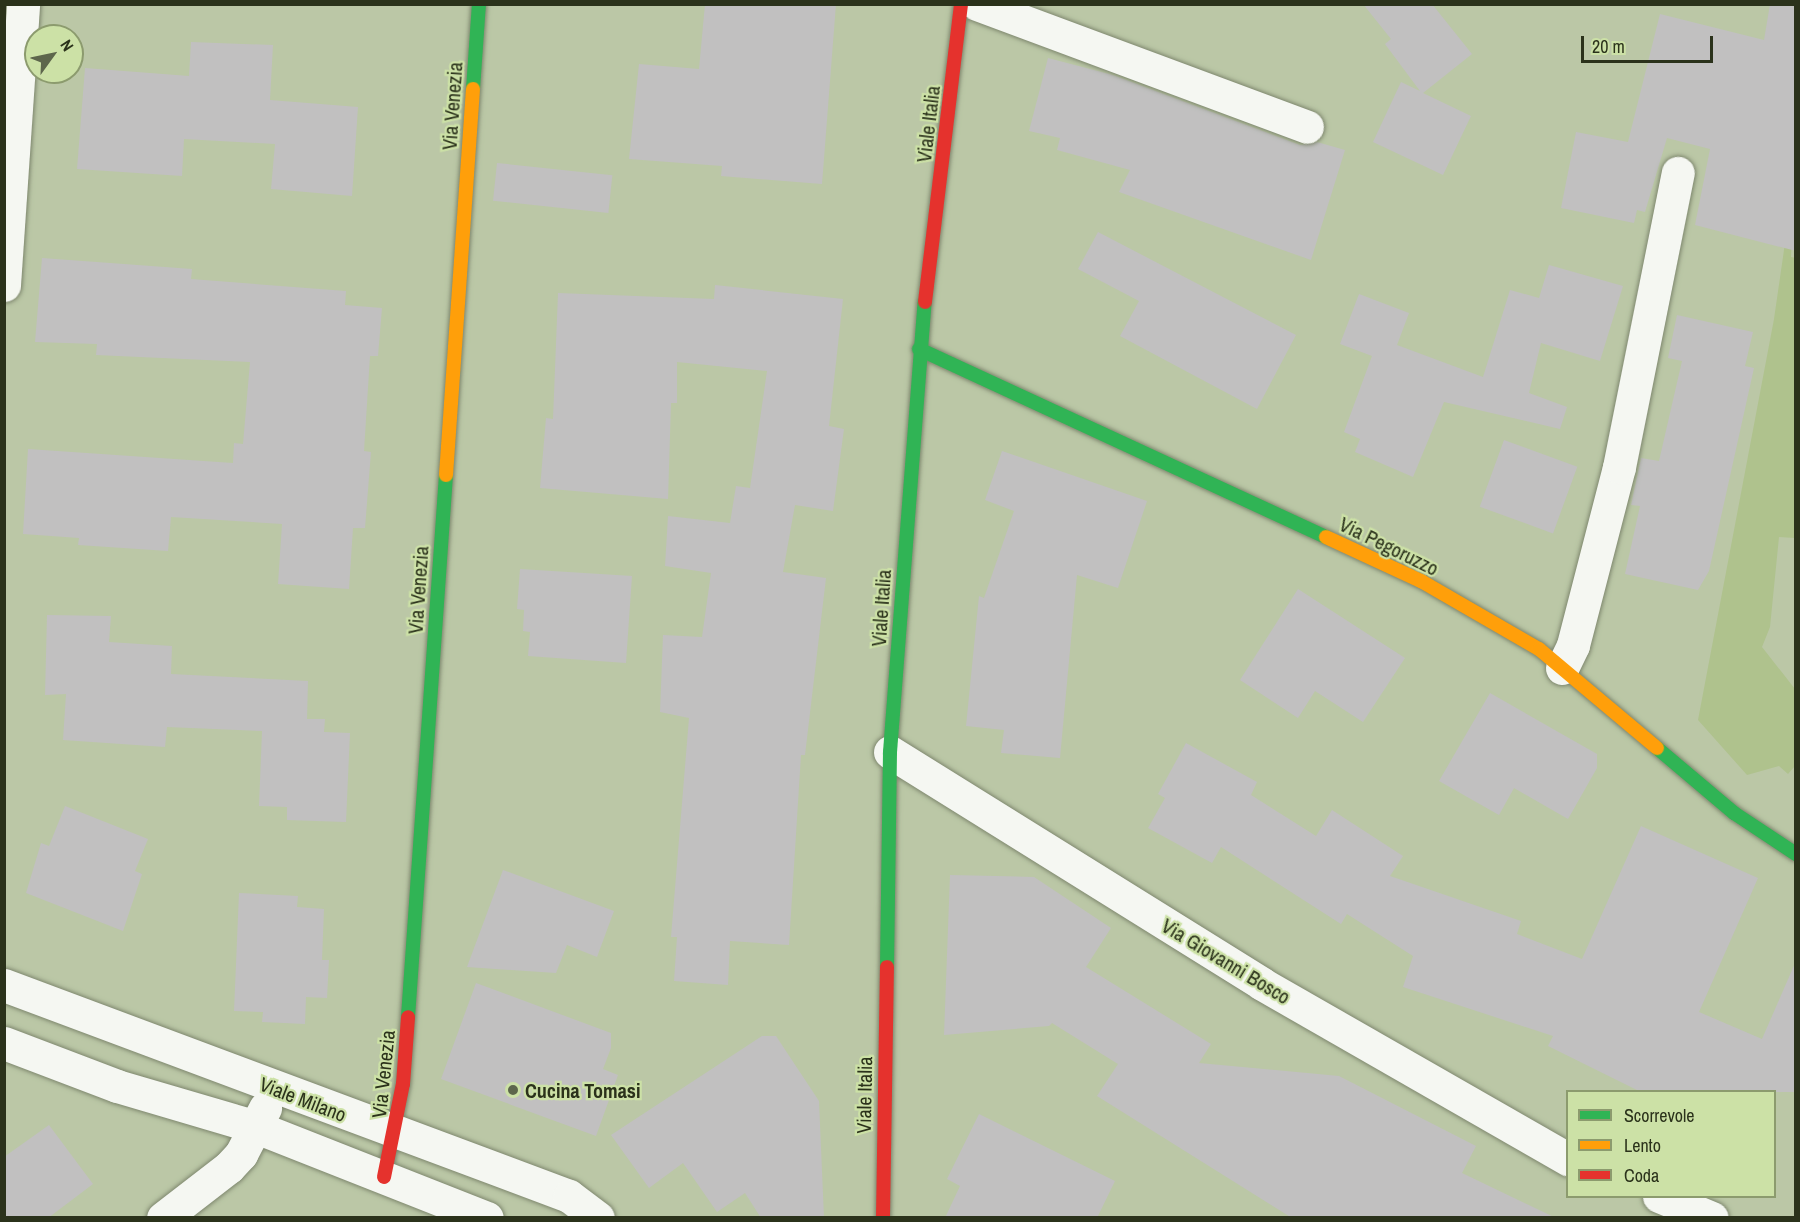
<!DOCTYPE html>
<html>
<head>
<meta charset="utf-8">
<style>
  body { margin:0 }
  #map { position:relative; width:1800px; height:1222px; overflow:hidden; background:#bbc7a6; font-family:"Archivo Narrow",sans-serif }
  div>[style] { position:absolute }
  .green>* { inset:0; background:#afc28d }
  .building>* { inset:0; background:#c1c0c0; transform-origin:0 0 }
  .roads { filter:drop-shadow(0 0 2px #7e876e) drop-shadow(0 0 2px #7e876e) }
  .street>* { height:33px; margin:-16.5px; padding:0 16.5px; transform-origin:16.5px; border-radius:16.5px; background:#f5f7f2 }
  .fast>* { height:14px; margin:-7px; padding:0 7px; transform-origin:7px; border-radius:7px; background:#30b455 }
  .slow>* { height:14px; margin:-7px; padding:0 7px; transform-origin:7px; border-radius:7px; background:#ff9f0a }
  .jam>* { height:14px; margin:-7px; padding:0 7px; transform-origin:7px; border-radius:7px; background:#e5322d }
  .dots>* { width:16px; height:16px; translate:-50% -50%; box-sizing:border-box; border:3px solid #cce1a6; border-radius:50% }
  span { translate:-50% -50%; white-space:nowrap; text-align:center; line-height:1.15; -webkit-text-stroke:4.5px #cce1a6; paint-order:stroke }
  .street-label { font-size:20px; color:#2b321b }
  .poi-label { font-size:20px; color:#2b321b; font-weight:700 }
  .left { translate:0 -50%; text-align:left }
  .frame { position:absolute; inset:0; border:6px solid #2b321b; pointer-events:none }
  .legend { position:absolute; left:1566px; top:1090px; width:210px; height:108px; box-sizing:border-box; background:#cce1a6; border:2px solid #8c9b6e; margin:0; padding:8px 10px; list-style:none; font-size:18px; color:#2b321b }
  .legend li { display:flex; align-items:center; gap:12px; height:30px }
  .legend b { width:30px; border:2px solid #8c9b6e }
  .north { position:absolute; left:24px; top:24px; width:60px; height:60px; box-sizing:border-box; background:#cce1a6; border:2px solid #8c9b6e; border-radius:50%; rotate:57deg; font-size:16px; font-weight:700; line-height:24px; text-align:center; color:#2b321b }
  .north::after { content:''; display:block; margin:auto; width:21px; height:27px; background:#5d664c; clip-path:polygon(50% 0,100% 100%,50% 72%,0 100%) }
  .scale { position:absolute; left:1581px; top:36px; width:132px; height:27px; box-sizing:border-box; border:3px solid #2b321b; border-top:0; padding-left:8px; font-size:18px; line-height:21px; white-space:nowrap; color:#2b321b; -webkit-text-stroke:4px #cce1a6; paint-order:stroke }
</style>
</head>
<body>
<div id="map">
  <div class="green">
    <div style="clip-path:polygon(1795px 174px,1791px 257px,1796px 258px,1795px 538px,1779px 537px,1770px 627px,1762px 647px,1795px 689px,1795px 766px,1788px 774px,1779px 766px,1747px 775px,1698px 720px,1774px 319px)"></div>
  </div>
  <div class="building">
    <div style="clip-path:polygon(705px 4px,836px 4px,822px 184px,721px 176px,722px 166px,629px 159px,639px 64px,699px 69px)"></div>
    <div style="clip-path:polygon(1363px 4px,1432px 4px,1472px 54px,1423px 93px,1471px 116px,1443px 175px,1373px 142px,1401px 82px,1420px 91px,1385px 44px,1391px 39px)"></div>
    <div style="clip-path:polygon(1770px 4px,1796px 4px,1796px 251px,1695px 225px,1710px 149px,1667px 138px,1645px 212px,1637px 210px,1634px 223px,1561px 208px,1576px 132px,1628px 142px,1660px 14px,1764px 40px)"></div>
    <div style="clip-path:polygon(191px 42px,273px 45px,270px 100px,358px 107px,352px 196px,271px 189px,275px 144px,184px 139px,182px 176px,77px 169px,85px 68px,189px 76px)"></div>
    <div style="clip-path:polygon(1048px 58px,1113px 75px,1300px 145px,1317px 142px,1345px 150px,1311px 260px,1119px 192px,1130px 170px,1057px 150px,1060px 138px,1029px 131px)"></div>
    <div style="left:497px;top:163px;width:116px;height:38px;rotate:6deg"></div>
    <div style="clip-path:polygon(1098px 232px,1296px 335px,1257px 409px,1120px 336px,1139px 301px,1078px 269px)"></div>
    <div style="clip-path:polygon(42px 258px,192px 269px,191px 279px,346px 291px,345px 305px,382px 308px,378px 356px,370px 356px,364px 451px,371px 452px,365px 528px,353px 528px,349px 589px,278px 584px,282px 524px,171px 517px,168px 551px,78px 545px,79px 538px,23px 534px,28px 449px,233px 463px,234px 443px,243px 444px,250px 362px,96px 355px,97px 344px,35px 342px)"></div>
    <div style="clip-path:polygon(1549px 265px,1623px 286px,1600px 361px,1541px 343px,1529px 393px,1567px 407px,1560px 429px,1444px 402px,1413px 477px,1355px 452px,1360px 439px,1344px 432px,1372px 356px,1340px 344px,1359px 294px,1409px 313px,1397px 345px,1483px 377px,1510px 290px,1539px 298px)"></div>
    <div style="clip-path:polygon(715px 285px,843px 299px,829px 426px,844px 429px,833px 511px,795px 505px,783px 572px,826px 578px,805px 755px,801px 755px,789px 945px,730px 941px,728px 985px,674px 981px,677px 937px,671px 937px,689px 718px,660px 712px,663px 635px,702px 637px,711px 573px,665px 566px,668px 516px,730px 523px,736px 486px,750px 488px,767px 371px,677px 362px,677px 403px,671px 403px,668px 499px,540px 488px,546px 418px,553px 419px,558px 293px,714px 299px)"></div>
    <div style="clip-path:polygon(1677px 315px,1753px 332px,1745px 366px,1754px 368px,1709px 571px,1698px 590px,1625px 574px,1640px 506px,1631px 505px,1641px 458px,1659px 461px,1682px 361px,1668px 358px)"></div>
    <div style="left:1504px;top:440px;width:78px;height:71px;rotate:20deg"></div>
    <div style="clip-path:polygon(1002px 451px,1147px 501px,1118px 588px,1077px 575px,1060px 758px,1001px 753px,1004px 730px,966px 726px,979px 596px,984px 598px,1014px 511px,985px 500px)"></div>
    <div style="clip-path:polygon(520px 569px,632px 576px,626px 663px,528px 656px,530px 632px,523px 631px,524px 610px,517px 609px)"></div>
    <div style="clip-path:polygon(1298px 589px,1405px 658px,1363px 722px,1315px 691px,1298px 718px,1240px 680px)"></div>
    <div style="clip-path:polygon(47px 615px,111px 616px,109px 642px,172px 646px,171px 674px,308px 681px,307px 719px,325px 719px,324px 732px,350px 733px,346px 822px,287px 820px,287px 807px,259px 806px,262px 731px,167px 727px,165px 747px,63px 740px,66px 694px,45px 695px)"></div>
    <div style="clip-path:polygon(1490px 693px,1597px 754px,1597px 768px,1568px 819px,1514px 788px,1499px 815px,1439px 781px)"></div>
    <div style="clip-path:polygon(1186px 743px,1257px 782px,1251px 795px,1316px 836px,1332px 810px,1403px 856px,1390px 876px,1521px 921px,1517px 934px,1582px 959px,1641px 826px,1758px 878px,1699px 1012px,1762px 1039px,1796px 961px,1796px 1092px,1641px 1092px,1548px 1046px,1553px 1036px,1403px 987px,1413px 956px,1347px 914px,1341px 924px,1221px 847px,1212px 863px,1148px 828px,1165px 798px,1158px 794px)"></div>
    <div style="clip-path:polygon(65px 806px,148px 839px,135px 871px,142px 874px,123px 931px,26px 893px,41px 843px,49px 846px)"></div>
    <div style="clip-path:polygon(503px 870px,614px 911px,597px 957px,567px 945px,556px 973px,467px 967px)"></div>
    <div style="clip-path:polygon(950px 875px,1034px 877px,1111px 928px,1086px 967px,1211px 1044px,1199px 1063px,1339px 1076px,1476px 1146px,1462px 1173px,1556px 1218px,1292px 1218px,1097px 1096px,1118px 1064px,1052px 1023px,1049px 1026px,944px 1035px)"></div>
    <div style="clip-path:polygon(239px 893px,298px 896px,297px 907px,324px 909px,322px 960px,329px 960px,327px 998px,306px 997px,305px 1024px,262px 1022px,263px 1012px,234px 1011px)"></div>
    <div style="clip-path:polygon(476px 983px,611px 1033px,611px 1048px,603px 1069px,618px 1075px,596px 1136px,441px 1079px)"></div>
    <div style="clip-path:polygon(762px 1036px,776px 1036px,819px 1101px,824px 1218px,761px 1218px,745px 1193px,717px 1212px,683px 1163px,649px 1188px,611px 1135px)"></div>
    <div style="clip-path:polygon(979px 1114px,1115px 1181px,1097px 1218px,945px 1218px,960px 1186px,947px 1179px)"></div>
    <div style="clip-path:polygon(49px 1125px,93px 1184px,48px 1218px,4px 1218px,4px 1157px)"></div>
  </div>
  <div class="roads">
    <div class="street">
      <div style="left:977px;top:4px;width:352px;rotate:20.4deg"></div>
      <div style="left:4px;top:285px;width:282px;rotate:-86.1deg"></div>
      <div style="left:1562px;top:668px;width:25px;rotate:-64deg"></div>
      <div style="left:1573px;top:645px;width:184px;rotate:-75.5deg"></div>
      <div style="left:1619px;top:467px;width:300px;rotate:-78.7deg"></div>
      <div style="left:890px;top:752px;width:438px;rotate:31.9deg"></div>
      <div style="left:1262px;top:984px;width:353px;rotate:29.8deg"></div>
      <div style="left:4px;top:985px;width:603px;rotate:20.48deg"></div>
      <div style="left:569px;top:1196px;width:36px;rotate:37deg"></div>
      <div style="left:4px;top:1043px;width:121px;rotate:20.8deg"></div>
      <div style="left:117px;top:1086px;width:145px;rotate:16.4deg"></div>
      <div style="left:256px;top:1127px;width:248px;rotate:21.5deg"></div>
      <div style="left:1659px;top:1196px;width:57px;rotate:22.5deg"></div>
      <div style="left:163px;top:1218px;width:83px;rotate:-37.7deg"></div>
      <div style="left:229px;top:1167px;width:18px;rotate:-47deg"></div>
      <div style="left:241px;top:1154px;width:52px;rotate:-62.4deg"></div>
    </div>
    <div class="fast">
      <div style="left:473px;top:89px;width:85px;rotate:-86deg"></div>
      <div style="left:919px;top:349px;width:448px;rotate:24.8deg"></div>
      <div style="left:1657px;top:748px;width:101px;rotate:40.2deg"></div>
      <div style="left:1734px;top:813px;width:74px;rotate:33.5deg"></div>
      <div style="left:887px;top:967px;width:215px;rotate:-89.2deg"></div>
      <div style="left:890px;top:752px;width:451px;rotate:-85.6deg"></div>
      <div style="left:408px;top:1017px;width:543px;rotate:-85.99deg"></div>
    </div>
    <div class="slow">
      <div style="left:446px;top:475px;width:387px;rotate:-86deg"></div>
      <div style="left:1326px;top:537px;width:105px;rotate:24.9deg"></div>
      <div style="left:1421px;top:581px;width:136px;rotate:30deg"></div>
      <div style="left:1539px;top:649px;width:154px;rotate:40deg"></div>
    </div>
    <div class="jam">
      <div style="left:925px;top:302px;width:300px;rotate:-83.1deg"></div>
      <div style="left:384px;top:1177px;width:95px;rotate:-78.5deg"></div>
      <div style="left:403px;top:1084px;width:67px;rotate:-85.7deg"></div>
      <div style="left:883px;top:1218px;width:251px;rotate:-89.1deg"></div>
    </div>
  </div>
  <div class="dots">
    <div style="left:513px;top:1090px;background:#5d664c"></div>
  </div>
  <div class="street-label">
    <span style="left:452px;top:106px;rotate:-86deg">Via Venezia</span>
    <span style="left:928px;top:124px;rotate:-83deg">Viale Italia</span>
    <span style="left:1389px;top:546px;rotate:26deg">Via Pegoruzzo</span>
    <span style="left:418px;top:590px;rotate:-86deg">Via Venezia</span>
    <span style="left:881px;top:608px;rotate:-86deg">Viale Italia</span>
    <span style="left:1226px;top:961px;rotate:31deg">Via Giovanni Bosco</span>
    <span style="left:383px;top:1074px;rotate:-84deg">Via Venezia</span>
    <span style="left:864px;top:1095px;rotate:-89deg">Viale Italia</span>
    <span style="left:303px;top:1099px;rotate:21deg">Viale Milano</span>
  </div>
  <div class="poi-label">
    <span class="left" style="left:525px;top:1090px">Cucina Tomasi</span>
  </div>
  <div class="frame"></div>
  <ul class="legend">
  <li><b style="height:8px;background:#30b455"></b>Scorrevole</li>
  <li><b style="height:8px;background:#ff9f0a"></b>Lento</li>
  <li><b style="height:8px;background:#e5322d"></b>Coda</li>
  </ul>
  <div class="north">N</div>
  <div class="scale">20 m</div>
</div>
</body>
</html>
